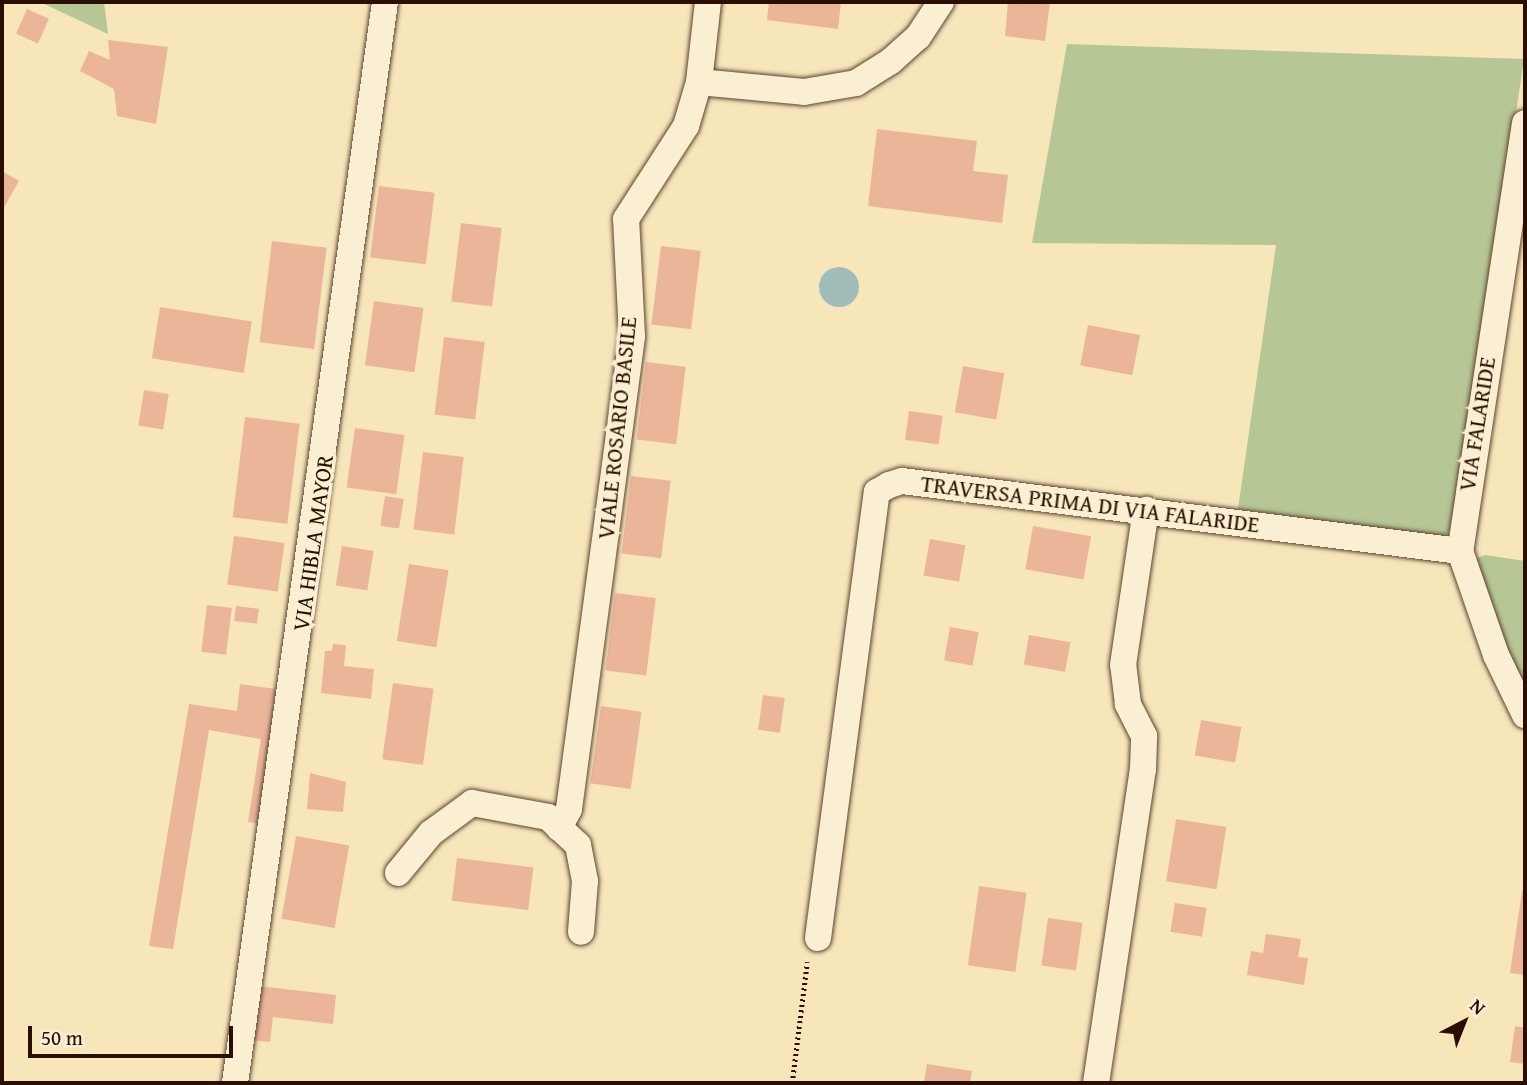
<!DOCTYPE html>
<html>
<head>
<meta charset="utf-8">
<style>
  body { margin:0 }
  #map { position:relative; width:1527px; height:1085px; overflow:hidden; background:#f7e6ba; font-family:"Gentium Book Plus",serif }
  div>[style] { position:absolute }
  .green>* { inset:0; background:#b6c695 }
  .water>* { inset:0; background:#a1bdba }
  .round { border-radius:50% }
  .building>* { inset:0; background:#ebb59a; transform-origin:0 0 }
  .path>* { height:4.5px; margin-top:-2.25px; transform-origin:0; background:repeating-linear-gradient(90deg,#2a0e01 0 2px,transparent 0 5.5px) }
  .roads { filter:drop-shadow(0 0 2px #5d442f) drop-shadow(0 0 2px #5d442f) }
  .street>* { height:26px; margin:-13px; padding:0 13px; transform-origin:13px; border-radius:13px; background:#faefd2 }
  span { translate:-50% -50%; white-space:nowrap; text-align:center; line-height:1.15; -webkit-text-stroke:7px #faefd2; paint-order:stroke }
  .street-label { font-size:23px; color:#2a0e01 }
  .frame { position:absolute; inset:0; border:4px solid #2a0e01; pointer-events:none }
  .north { position:absolute; left:1429px; top:987px; width:70px; height:70px; -webkit-text-stroke:5px #faefd2; paint-order:stroke; rotate:42deg; font-size:19px; font-weight:700; line-height:28px; text-align:center; color:#2a0e01 }
  .north::after { content:''; display:block; margin:auto; width:24px; height:32px; background:#2a0e01; clip-path:polygon(50% 0,100% 100%,50% 72%,0 100%) }
  .scale { position:absolute; left:28px; top:1026px; width:205px; height:32px; box-sizing:border-box; border:4px solid #2a0e01; border-top:0; padding-left:9px; font-size:21px; line-height:24px; white-space:nowrap; color:#2a0e01; -webkit-text-stroke:5px #faefd2; paint-order:stroke }
</style>
</head>
<body>
<div id="map">
  <div class="green">
    <div style="clip-path:polygon(40px 2px,104px 2px,108px 34px)"></div>
    <div style="clip-path:polygon(1067px 44px,1524px 59px,1454px 526px,1447px 533px,1442px 537px,1238px 509px,1276px 245px,1032px 243px)"></div>
    <div style="clip-path:polygon(1485px 555px,1525px 561px,1525px 690px,1502px 642px,1475px 559px)"></div>
  </div>
  <div class="water">
    <div class="round" style="left:819px;top:267px;width:40px;height:40px"></div>
  </div>
  <div class="building">
    <div style="clip-path:polygon(769px 2px,841px 2px,838px 29px,767px 20px)"></div>
    <div style="clip-path:polygon(1008px 2px,1050px 2px,1045px 41px,1005px 36px)"></div>
    <div style="left:27px;top:9px;width:24px;height:27px;rotate:24deg"></div>
    <div style="clip-path:polygon(108px 40px,168px 47px,156px 124px,117px 116px,114px 89px,80px 71px,89px 51px,110px 60px)"></div>
    <div style="clip-path:polygon(877px 129px,977px 141px,973px 171px,1008px 175px,1002px 223px,868px 206px)"></div>
    <div style="clip-path:polygon(2px 171px,19px 181px,2px 211px)"></div>
    <div style="left:379px;top:186px;width:56px;height:72px;rotate:7deg"></div>
    <div style="left:461px;top:223px;width:41px;height:79px;rotate:7deg"></div>
    <div style="left:272px;top:241px;width:55px;height:102px;rotate:7deg"></div>
    <div style="left:661px;top:246px;width:40px;height:79px;rotate:7deg"></div>
    <div style="left:374px;top:301px;width:50px;height:65px;rotate:8deg"></div>
    <div style="left:160px;top:307px;width:93px;height:52px;rotate:9deg"></div>
    <div style="left:1088px;top:325px;width:53px;height:41px;rotate:11deg"></div>
    <div style="left:444px;top:337px;width:41px;height:78px;rotate:7deg"></div>
    <div style="left:646px;top:362px;width:40px;height:78px;rotate:7deg"></div>
    <div style="left:963px;top:366px;width:42px;height:47px;rotate:10deg"></div>
    <div style="left:144px;top:390px;width:25px;height:36px;rotate:9deg"></div>
    <div style="left:909px;top:411px;width:34px;height:29px;rotate:8deg"></div>
    <div style="left:245px;top:417px;width:55px;height:101px;rotate:7deg"></div>
    <div style="left:355px;top:428px;width:50px;height:60px;rotate:8deg"></div>
    <div style="left:423px;top:452px;width:41px;height:78px;rotate:7deg"></div>
    <div style="left:631px;top:476px;width:40px;height:78px;rotate:7deg"></div>
    <div style="left:385px;top:496px;width:19px;height:30px;rotate:9deg"></div>
    <div style="left:1033px;top:526px;width:59px;height:44px;rotate:10deg"></div>
    <div style="left:234px;top:536px;width:51px;height:49px;rotate:8deg"></div>
    <div style="left:930px;top:539px;width:36px;height:37px;rotate:10deg"></div>
    <div style="left:342px;top:546px;width:32px;height:40px;rotate:9deg"></div>
    <div style="left:409px;top:564px;width:40px;height:78px;rotate:9deg"></div>
    <div style="left:615px;top:593px;width:41px;height:78px;rotate:7deg"></div>
    <div style="left:207px;top:605px;width:25px;height:47px;rotate:7deg"></div>
    <div style="left:236px;top:606px;width:23px;height:15px;rotate:7deg"></div>
    <div style="left:950px;top:627px;width:29px;height:34px;rotate:10deg"></div>
    <div style="left:1029px;top:635px;width:42px;height:30px;rotate:10deg"></div>
    <div style="clip-path:polygon(333px 644px,346px 645px,344px 666px,374px 669px,371px 699px,321px 693px,325px 651px,332px 651px)"></div>
    <div style="left:393px;top:683px;width:41px;height:77px;rotate:8deg"></div>
    <div style="clip-path:polygon(240px 684px,276px 689px,272px 717px,279px 718px,262px 824px,248px 822px,261px 739px,209px 730px,173px 949px,149px 946px,189px 704px,237px 711px)"></div>
    <div style="left:763px;top:695px;width:22px;height:35px;rotate:8deg"></div>
    <div style="left:601px;top:706px;width:41px;height:78px;rotate:8deg"></div>
    <div style="left:1201px;top:720px;width:41px;height:36px;rotate:10deg"></div>
    <div style="clip-path:polygon(310px 773px,346px 782px,343px 812px,307px 809px)"></div>
    <div style="left:1176px;top:819px;width:51px;height:63px;rotate:9deg"></div>
    <div style="left:296px;top:836px;width:54px;height:84px;rotate:10deg"></div>
    <div style="left:457px;top:858px;width:77px;height:43px;rotate:7deg"></div>
    <div style="left:979px;top:886px;width:48px;height:80px;rotate:8deg"></div>
    <div style="clip-path:polygon(1522px 891px,1525px 891px,1525px 975px,1510px 973px)"></div>
    <div style="left:1175px;top:903px;width:32px;height:29px;rotate:9deg"></div>
    <div style="left:1048px;top:918px;width:35px;height:48px;rotate:8deg"></div>
    <div style="clip-path:polygon(1266px 934px,1301px 939px,1298px 957px,1308px 958px,1304px 985px,1247px 975px,1251px 951px,1263px 953px)"></div>
    <div style="clip-path:polygon(259px 986px,336px 995px,333px 1024px,273px 1017px,270px 1042px,252px 1040px)"></div>
    <div style="clip-path:polygon(1515px 1026px,1525px 1028px,1525px 1064px,1510px 1062px)"></div>
    <div style="clip-path:polygon(927px 1064px,972px 1071px,970px 1083px,924px 1083px)"></div>
  </div>
  <div class="path">
    <div style="left:792px;top:1083px;width:122px;rotate:-82.9deg"></div>
  </div>
  <div class="roads">
    <div class="street">
      <div style="left:699px;top:82px;width:105px;rotate:5.4deg"></div>
      <div style="left:804px;top:92px;width:53px;rotate:-9.8deg"></div>
      <div style="left:856px;top:83px;width:41px;rotate:-32.2deg"></div>
      <div style="left:891px;top:61px;width:36px;rotate:-42deg"></div>
      <div style="left:918px;top:37px;width:42px;rotate:-56.7deg"></div>
      <div style="left:1525px;top:123px;width:433px;rotate:98.6deg"></div>
      <div style="left:1460px;top:551px;width:110px;rotate:70.9deg"></div>
      <div style="left:1496px;top:655px;width:67px;rotate:64.2deg"></div>
      <div style="left:559px;top:828px;width:21px;rotate:-62deg"></div>
      <div style="left:569px;top:809px;width:477px;rotate:-82.4deg"></div>
      <div style="left:632px;top:336px;width:117px;rotate:-92.9deg"></div>
      <div style="left:626px;top:219px;width:111px;rotate:-57.2deg"></div>
      <div style="left:686px;top:126px;width:46px;rotate:-73.5deg"></div>
      <div style="left:699px;top:82px;width:81px;rotate:-83.6deg"></div>
      <div style="left:398px;top:873px;width:52px;rotate:-50.5deg"></div>
      <div style="left:431px;top:833px;width:51px;rotate:-36.2deg"></div>
      <div style="left:472px;top:803px;width:77px;rotate:10.4deg"></div>
      <div style="left:548px;top:817px;width:41px;rotate:43deg"></div>
      <div style="left:578px;top:845px;width:37px;rotate:79deg"></div>
      <div style="left:585px;top:881px;width:51px;rotate:94.5deg"></div>
      <div style="left:818px;top:938px;width:450px;rotate:-82.5deg"></div>
      <div style="left:877px;top:492px;width:14px;rotate:-30deg"></div>
      <div style="left:889px;top:485px;width:14px;rotate:-17deg"></div>
      <div style="left:902px;top:481px;width:562px;rotate:7.15deg"></div>
      <div style="left:235px;top:1083px;width:1091px;rotate:-82.1deg"></div>
      <div style="left:1096px;top:1083px;width:317px;rotate:-81.5deg"></div>
      <div style="left:1143px;top:769px;width:33px;rotate:-88deg"></div>
      <div style="left:1144px;top:736px;width:36px;rotate:-117deg"></div>
      <div style="left:1128px;top:704px;width:39px;rotate:-97deg"></div>
      <div style="left:1123px;top:665px;width:157px;rotate:-81.6deg"></div>
    </div>
  </div>
  <div class="street-label">
    <span style="left:1477px;top:424px;rotate:-81deg">VIA FALARIDE</span>
    <span style="left:617px;top:428px;rotate:-84deg">VIALE ROSARIO BASILE</span>
    <span style="left:1090px;top:504px;rotate:7deg">TRAVERSA PRIMA DI VIA FALARIDE</span>
    <span style="left:313px;top:543px;rotate:-82deg">VIA HIBLA MAYOR</span>
  </div>
  <div class="frame"></div>
  <div class="north">N</div>
  <div class="scale">50 m</div>
</div>
</body>
</html>
